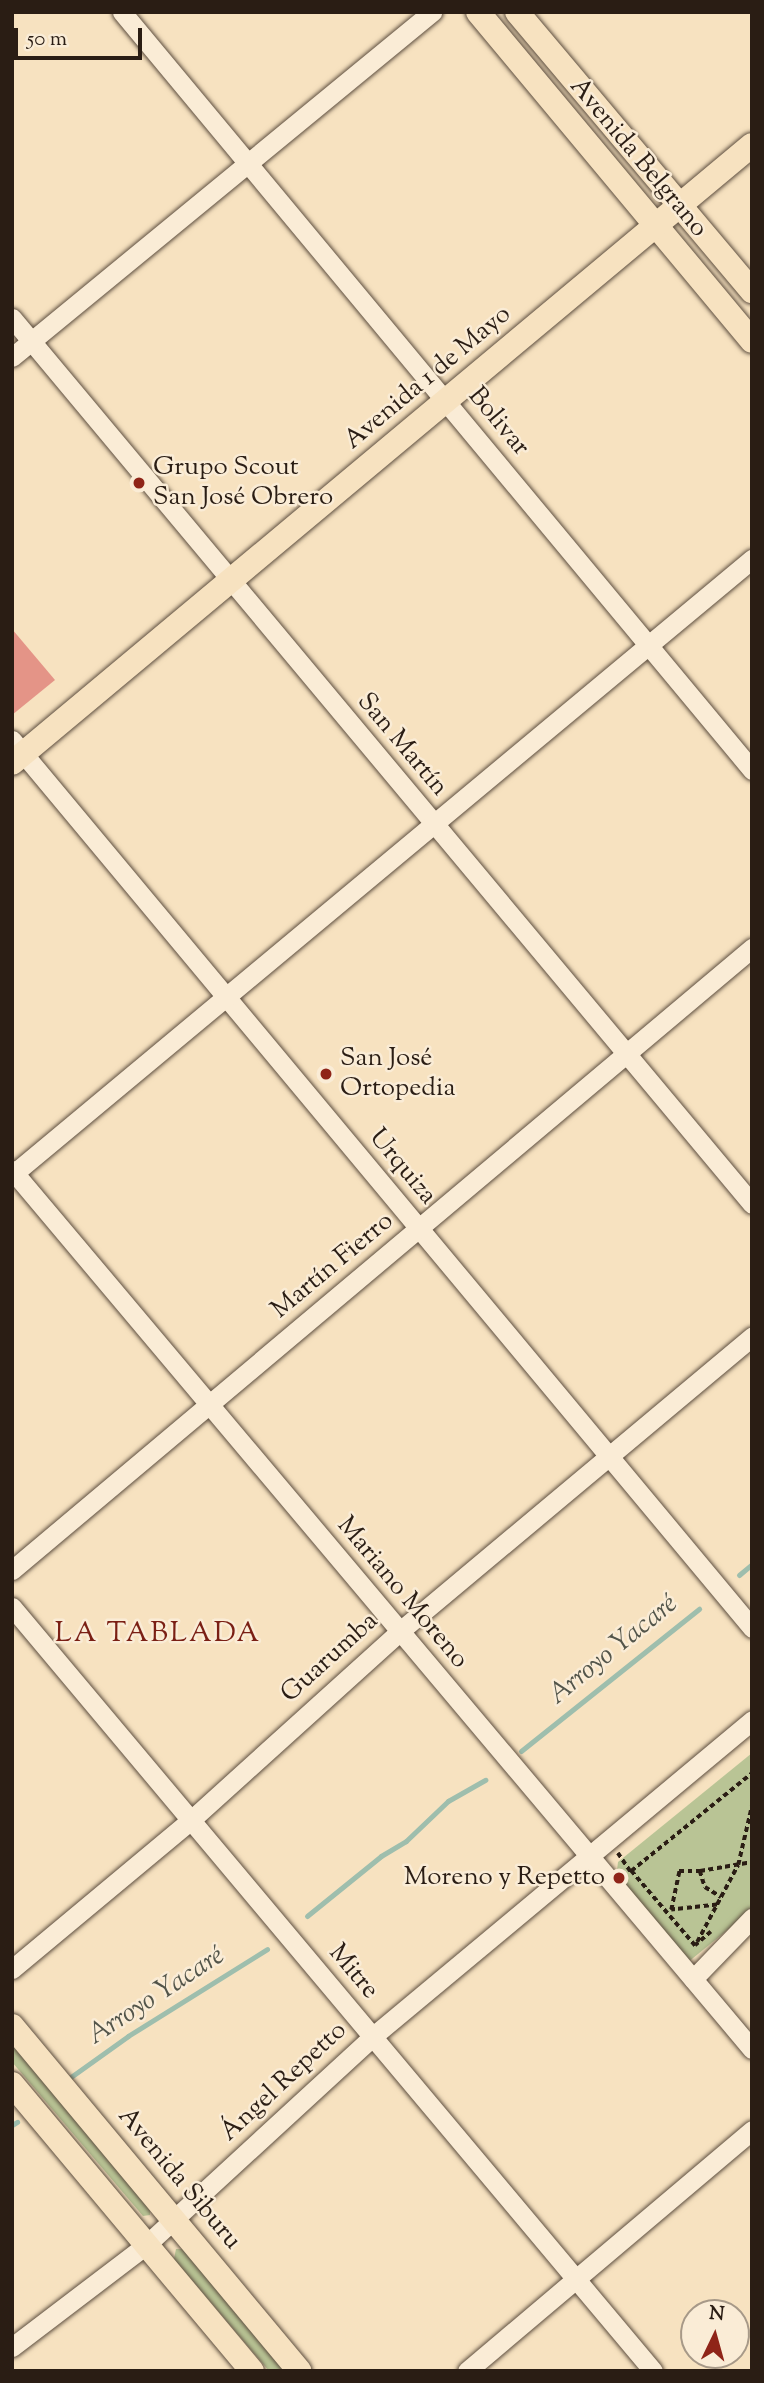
<!DOCTYPE html>
<html>
<head>
<meta charset="utf-8">
<style>
  body { margin:0 }
  #map { position:relative; width:764px; height:2383px; overflow:hidden; background:#f7e2c0; font-family:"Sorts Mill Goudy",serif }
  div>[style] { position:absolute }
  .green>* { inset:0; background:#b9c495 }
  .stream>* { height:5px; margin:-2.5px; padding:0 2.5px; transform-origin:2.5px; border-radius:2.5px; background:#9ebead }
  .building>* { inset:0; background:#e49487 }
  .path>* { height:3.5px; margin-top:-1.75px; transform-origin:0; background:repeating-linear-gradient(90deg,#2a1d14 0 5px,transparent 0 8.5px) }
  .roads { filter:drop-shadow(0 0 2px #5d4e3f) drop-shadow(0 0 2px #5d4e3f) }
  .minor>* { height:19px; margin:-9.5px; padding:0 9.5px; transform-origin:9.5px; border-radius:9.5px; background:#faecd6 }
  .major>* { height:24px; margin:-12px; padding:0 12px; transform-origin:12px; border-radius:12px; background:#f7e2c0 }
  .dots>* { width:19px; height:19px; translate:-50% -50%; box-sizing:border-box; border:4px solid #faecd6; border-radius:50% }
  span { translate:-50% -50%; white-space:nowrap; text-align:center; line-height:1.15; -webkit-text-stroke:5px #faecd6; paint-order:stroke }
  .street-label { font-size:26px; color:#2a1d14 }
  .poi-label { font-size:26px; color:#2a1d14 }
  .left { translate:0 -50%; text-align:left }
  .right { translate:-100% -50%; text-align:right }
  .neighbourhood-label { font-size:28px; color:#7a1f14; letter-spacing:2px }
  .water-label { font-size:28px; color:#53554a; font-style:italic }
  .frame { position:absolute; inset:0; border:14px solid #2a1d14; pointer-events:none }
  .north { position:absolute; left:680px; top:2299px; width:70px; height:70px; box-sizing:border-box; background:#faecd6; border:2px solid #a79988; border-radius:50%; rotate:5deg; font-size:19px; font-weight:700; line-height:28px; text-align:center; color:#2a1d14 }
  .north::after { content:''; display:block; margin:auto; width:24px; height:32px; background:#8f2418; clip-path:polygon(50% 0,100% 100%,50% 72%,0 100%) }
  .scale { position:absolute; left:14px; top:28px; width:128px; height:32px; box-sizing:border-box; border:4px solid #2a1d14; border-top:0; padding-left:9px; font-size:21px; line-height:24px; white-space:nowrap; color:#2a1d14; -webkit-text-stroke:5px #faecd6; paint-order:stroke }
</style>
</head>
<body>
<div id="map">
  <div class="green">
    <div style="clip-path:polygon(752px 1753px,752px 1910px,687px 1963px,616px 1878px,618px 1862px)"></div>
    <div style="clip-path:polygon(12px 2040px,150px 2207px,150px 2215px,143px 2216px,12px 2062px)"></div>
    <div style="clip-path:polygon(176px 2249px,186px 2249px,286px 2371px,269px 2371px,174px 2259px)"></div>
  </div>
  <div class="stream">
    <div style="left:739px;top:1575px;width:17px;rotate:-40deg"></div>
    <div style="left:521px;top:1751px;width:228px;rotate:-38.6deg"></div>
    <div style="left:307px;top:1916px;width:95px;rotate:-39deg"></div>
    <div style="left:381px;top:1856px;width:29px;rotate:-31deg"></div>
    <div style="left:406px;top:1841px;width:58px;rotate:-43.6deg"></div>
    <div style="left:448px;top:1801px;width:43px;rotate:-29.6deg"></div>
    <div style="left:68px;top:2079px;width:74px;rotate:-35.6deg"></div>
    <div style="left:128px;top:2036px;width:164px;rotate:-32deg"></div>
    <div style="left:12px;top:2125px;width:6px;rotate:-31deg"></div>
  </div>
  <div class="building">
    <div style="clip-path:polygon(12px 629px,55px 680px,12px 715px)"></div>
  </div>
  <div class="path">
    <div style="left:618px;top:1853px;width:23px;rotate:56deg"></div>
    <div style="left:700px;top:1871px;width:17px;rotate:73deg"></div>
    <div style="left:705px;top:1887px;width:19px;rotate:32deg"></div>
    <div style="left:717px;top:1905px;width:46px;rotate:173.8deg"></div>
    <div style="left:671px;top:1910px;width:40px;rotate:-78deg"></div>
    <div style="left:679px;top:1871px;width:21px"></div>
    <div style="left:700px;top:1871px;width:53px;rotate:-9.8deg"></div>
    <div style="left:711px;top:1932px;width:21px;rotate:139deg"></div>
    <div style="left:695px;top:1946px;width:99px;rotate:-130.5deg"></div>
    <div style="left:631px;top:1871px;width:156px;rotate:-39deg"></div>
    <div style="left:697px;top:1942px;width:87px;rotate:-62deg"></div>
    <div style="left:738px;top:1865px;width:62px;rotate:-76.9deg"></div>
  </div>
  <div class="roads">
    <div class="minor">
      <div style="left:122px;top:12px;width:986px;rotate:50.27deg"></div>
      <div style="left:12px;top:318px;width:1154px;rotate:50.13deg"></div>
      <div style="left:12px;top:357px;width:544px;rotate:-39.4deg"></div>
      <div style="left:12px;top:740px;width:1156px;rotate:50.19deg"></div>
      <div style="left:12px;top:1170px;width:1149px;rotate:49.91deg"></div>
      <div style="left:12px;top:1175px;width:963px;rotate:-39.78deg"></div>
      <div style="left:12px;top:1570px;width:967px;rotate:-40.05deg"></div>
      <div style="left:12px;top:1607px;width:997px;rotate:50deg"></div>
      <div style="left:12px;top:1969px;width:233px;rotate:-39.8deg"></div>
      <div style="left:191px;top:1820px;width:282px;rotate:-42.1deg"></div>
      <div style="left:400px;top:1631px;width:459px;rotate:-39.9deg"></div>
      <div style="left:693px;top:1979px;width:85px;rotate:-46deg"></div>
      <div style="left:12px;top:2347px;width:168px;rotate:-37.3deg"></div>
      <div style="left:146px;top:2245px;width:307px;rotate:-42.6deg"></div>
      <div style="left:372px;top:2037px;width:495px;rotate:-39.8deg"></div>
      <div style="left:467px;top:2371px;width:373px;rotate:-40.2deg"></div>
    </div>
    <div class="major">
      <div style="left:478px;top:12px;width:428px;rotate:50.2deg"></div>
      <div style="left:517px;top:12px;width:365px;rotate:49.9deg"></div>
      <div style="left:12px;top:763px;width:964px;rotate:-39.87deg"></div>
      <div style="left:12px;top:2026px;width:449px;rotate:50.2deg"></div>
      <div style="left:12px;top:2084px;width:374px;rotate:50.1deg"></div>
    </div>
  </div>
  <div class="dots">
    <div style="left:139px;top:483px;background:#8f2418"></div>
    <div style="left:326px;top:1074px;background:#8f2418"></div>
    <div style="left:619px;top:1878px;background:#8f2418"></div>
  </div>
  <div class="street-label">
    <span style="left:638px;top:158px;rotate:50deg">Avenida Belgrano</span>
    <span style="left:428px;top:378px;rotate:-40deg">Avenida 1 de Mayo</span>
    <span style="left:498px;top:422px;rotate:50deg">Bolivar</span>
    <span style="left:402px;top:745px;rotate:50deg">San Martín</span>
    <span style="left:402px;top:1167px;rotate:50deg">Urquiza</span>
    <span style="left:333px;top:1266px;rotate:-40deg">Martín Fierro</span>
    <span style="left:402px;top:1593px;rotate:50deg">Mariano Moreno</span>
    <span style="left:330px;top:1658px;rotate:-42deg">Guarumba</span>
    <span style="left:353px;top:1972px;rotate:50deg">Mitre</span>
    <span style="left:284px;top:2082px;rotate:-43deg">Ángel Repetto</span>
    <span style="left:179px;top:2179px;rotate:50deg">Avenida Siburu</span>
  </div>
  <div class="poi-label">
    <span class="left" style="left:153px;top:483px">Grupo Scout<br>San José Obrero</span>
    <span class="left" style="left:340px;top:1074px">San José<br>Ortopedia</span>
    <span class="right" style="left:605px;top:1878px">Moreno y Repetto</span>
  </div>
  <div class="neighbourhood-label">
    <span style="left:158px;top:1634px">LA TABLADA</span>
  </div>
  <div class="water-label">
    <span style="left:613px;top:1650px;rotate:-39deg">Arroyo Yacaré</span>
    <span style="left:156px;top:1996px;rotate:-33deg">Arroyo Yacaré</span>
  </div>
  <div class="frame"></div>
  <div class="north">N</div>
  <div class="scale">50 m</div>
</div>
</body>
</html>
